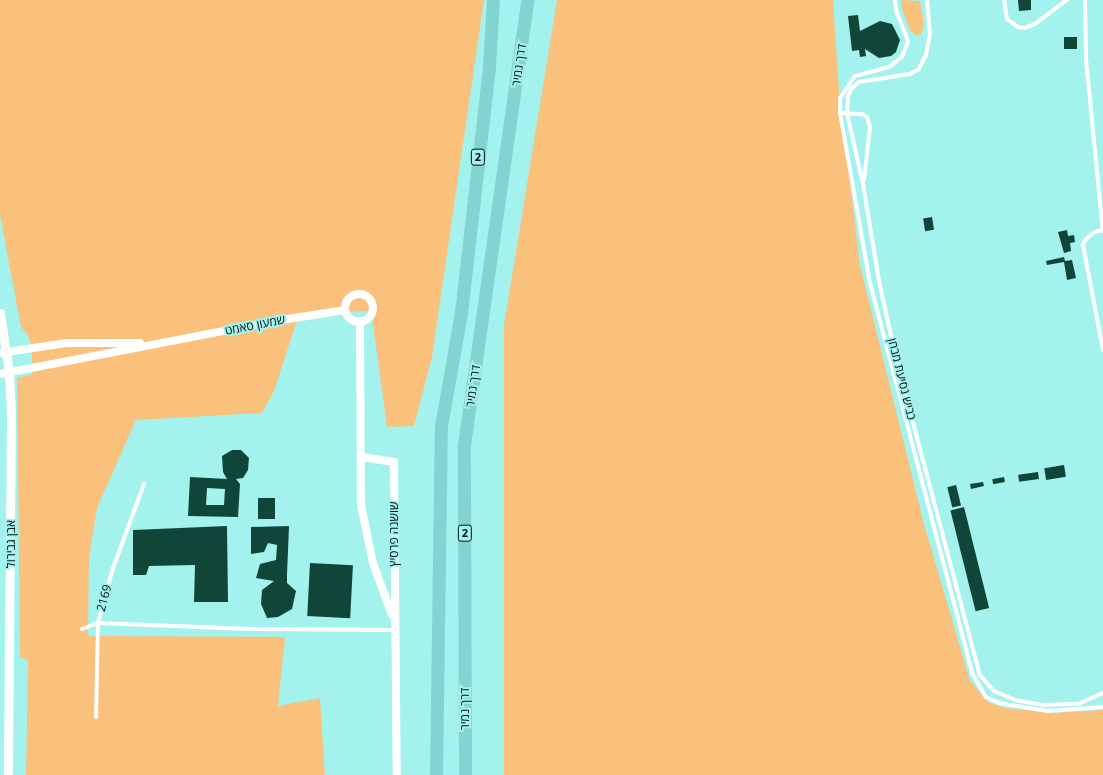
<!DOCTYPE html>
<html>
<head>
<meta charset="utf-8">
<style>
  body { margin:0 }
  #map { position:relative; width:1103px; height:775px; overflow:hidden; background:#a4f2ed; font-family:"Open Sans","Noto Sans Hebrew",sans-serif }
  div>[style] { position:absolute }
  .green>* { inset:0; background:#fac17c }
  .building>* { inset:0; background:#104638; transform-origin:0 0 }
  .service>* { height:4px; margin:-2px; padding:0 2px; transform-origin:2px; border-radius:2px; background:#fff }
  .minor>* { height:8px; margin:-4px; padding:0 4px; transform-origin:4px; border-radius:4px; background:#fff }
  .minor>.ring { margin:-4px; padding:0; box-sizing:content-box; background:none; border:8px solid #fff; border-radius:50% }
  .tertiary>* { height:9px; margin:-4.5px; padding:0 4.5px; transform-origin:4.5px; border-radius:4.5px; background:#fff }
  .trunk>* { height:13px; margin:-6.5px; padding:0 6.5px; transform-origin:6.5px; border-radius:6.5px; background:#83d4d0 }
  span { translate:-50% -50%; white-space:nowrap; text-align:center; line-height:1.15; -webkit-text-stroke:4px #a4f2ed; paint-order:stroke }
  .shield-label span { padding:1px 3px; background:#a4f2ed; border:1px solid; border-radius:3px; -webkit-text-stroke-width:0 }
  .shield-label { font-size:11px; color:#001211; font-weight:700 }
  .street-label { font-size:12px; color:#001211 }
</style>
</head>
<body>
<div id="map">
  <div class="green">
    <div style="clip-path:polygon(0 0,484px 0,432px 357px,414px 426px,387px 427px,372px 317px,368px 311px,299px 314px,274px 391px,262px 413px,136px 420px,97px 508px,89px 557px,88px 636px,285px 637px,278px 706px,320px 698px,325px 775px,26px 775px,28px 661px,20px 656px,17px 378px,33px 374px,31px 344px,27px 334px,21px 327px,0 215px)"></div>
    <div style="clip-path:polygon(557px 0,833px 0,839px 90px,860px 265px,924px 524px,970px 681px,988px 702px,1005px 708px,1055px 713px,1103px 710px,1103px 775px,504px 775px,504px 325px)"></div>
    <div style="clip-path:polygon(901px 0,920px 1px,924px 25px,921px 34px,917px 36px,910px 30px,901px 7px)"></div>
  </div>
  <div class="building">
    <div style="clip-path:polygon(1018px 0,1031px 0,1031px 10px,1019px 11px)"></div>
    <div style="clip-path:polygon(858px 15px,860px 31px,880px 21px,892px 24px,900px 40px,896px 52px,891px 56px,879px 58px,865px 49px,866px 56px,860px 57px,859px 50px,852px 51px,848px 16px)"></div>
    <div style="left:1077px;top:37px;width:12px;height:13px;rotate:90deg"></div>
    <div style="left:932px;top:217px;width:13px;height:9px;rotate:81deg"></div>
    <div style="clip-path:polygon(1067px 230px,1068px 236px,1074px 235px,1075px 242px,1070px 243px,1071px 251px,1064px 253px,1058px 232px)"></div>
    <div style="clip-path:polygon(1064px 257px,1065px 261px,1072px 260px,1076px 278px,1067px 280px,1064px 262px,1047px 265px,1046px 261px)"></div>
    <div style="clip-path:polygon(evenodd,232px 450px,241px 450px,249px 458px,248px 470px,243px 478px,236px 479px,240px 484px,238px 517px,188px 516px,190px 477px,227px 479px,223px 472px,222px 456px,232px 450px,207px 488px,225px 489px,224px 505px,206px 505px,207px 488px)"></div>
    <div style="left:1064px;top:465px;width:12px;height:20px;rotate:81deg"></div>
    <div style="left:1038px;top:472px;width:7px;height:20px;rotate:82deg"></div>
    <div style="left:1004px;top:477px;width:5px;height:12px;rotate:79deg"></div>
    <div style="clip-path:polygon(983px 482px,984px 486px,971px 489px,970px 484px)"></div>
    <div style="left:956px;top:485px;width:21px;height:9px;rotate:76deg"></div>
    <div style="left:258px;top:498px;width:17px;height:21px"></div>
    <div style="left:964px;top:507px;width:104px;height:14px;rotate:76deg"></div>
    <div style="clip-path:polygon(227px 526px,228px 602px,194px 602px,195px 565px,149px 566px,146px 575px,133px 575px,133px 530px)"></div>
    <div style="clip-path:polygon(289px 526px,287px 575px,287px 583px,296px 591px,292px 609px,278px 617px,267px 618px,261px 604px,262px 590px,274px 581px,256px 578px,260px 564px,276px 560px,277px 545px,268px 543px,264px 552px,251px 554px,251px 527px)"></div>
    <div style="left:310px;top:563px;width:43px;height:53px;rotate:3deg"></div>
  </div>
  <div class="service">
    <div style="left:895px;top:0;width:10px;rotate:84deg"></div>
    <div style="left:896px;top:10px;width:34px;rotate:69deg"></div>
    <div style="left:908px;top:42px;width:16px;rotate:112deg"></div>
    <div style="left:902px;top:57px;width:16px;rotate:142deg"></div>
    <div style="left:889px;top:67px;width:35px;rotate:165deg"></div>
    <div style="left:855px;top:76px;width:27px;rotate:124deg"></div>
    <div style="left:840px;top:98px;width:15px;rotate:90deg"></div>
    <div style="left:840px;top:113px;width:173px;rotate:80deg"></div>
    <div style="left:870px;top:283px;width:403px;rotate:75.3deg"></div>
    <div style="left:972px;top:673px;width:28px;rotate:60deg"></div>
    <div style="left:986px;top:697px;width:14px;rotate:25deg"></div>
    <div style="left:999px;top:703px;width:49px;rotate:9.5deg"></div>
    <div style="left:1047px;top:711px;width:56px;rotate:-4.1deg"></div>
    <div style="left:927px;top:0;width:34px;rotate:85deg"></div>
    <div style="left:930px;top:34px;width:21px;rotate:101deg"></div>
    <div style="left:926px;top:55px;width:16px;rotate:117deg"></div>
    <div style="left:919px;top:69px;width:10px;rotate:151deg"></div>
    <div style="left:910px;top:74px;width:52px;rotate:171.1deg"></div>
    <div style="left:859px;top:82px;width:9px;rotate:139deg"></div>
    <div style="left:852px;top:88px;width:9px;rotate:117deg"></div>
    <div style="left:848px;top:96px;width:17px;rotate:93deg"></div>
    <div style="left:847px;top:113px;width:73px;rotate:77.3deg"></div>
    <div style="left:863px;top:184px;width:98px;rotate:80.6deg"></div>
    <div style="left:879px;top:281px;width:79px;rotate:77.6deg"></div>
    <div style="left:896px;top:358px;width:328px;rotate:75.2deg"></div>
    <div style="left:980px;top:675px;width:21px;rotate:49deg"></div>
    <div style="left:994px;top:691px;width:23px;rotate:23deg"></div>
    <div style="left:1015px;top:700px;width:29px;rotate:10deg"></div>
    <div style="left:1044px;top:705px;width:34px;rotate:-2deg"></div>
    <div style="left:1078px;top:704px;width:27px;rotate:-24deg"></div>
    <div style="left:1004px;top:0;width:19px;rotate:81deg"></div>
    <div style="left:1007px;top:19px;width:14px;rotate:36deg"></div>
    <div style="left:1018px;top:27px;width:7px;rotate:8deg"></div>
    <div style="left:1025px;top:28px;width:11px;rotate:-22deg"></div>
    <div style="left:1035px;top:24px;width:40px;rotate:-37deg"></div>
    <div style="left:1085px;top:0;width:59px;rotate:89deg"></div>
    <div style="left:1086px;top:59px;width:173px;rotate:84.4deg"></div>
    <div style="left:840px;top:113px;width:22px;rotate:3deg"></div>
    <div style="left:862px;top:114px;width:6px;rotate:31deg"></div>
    <div style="left:867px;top:117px;width:10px;rotate:73deg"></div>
    <div style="left:870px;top:127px;width:53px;rotate:96.5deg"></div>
    <div style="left:1102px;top:230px;width:7px;rotate:164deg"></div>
    <div style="left:1095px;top:232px;width:11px;rotate:142deg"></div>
    <div style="left:1086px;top:239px;width:7px;rotate:117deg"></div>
    <div style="left:1083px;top:245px;width:107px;rotate:79.2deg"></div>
    <div style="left:82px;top:629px;width:17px;rotate:-21deg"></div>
    <div style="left:98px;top:623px;width:152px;rotate:2.3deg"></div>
    <div style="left:250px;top:629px;width:144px;rotate:0.4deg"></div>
    <div style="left:96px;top:717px;width:94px;rotate:-88.8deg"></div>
    <div style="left:98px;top:623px;width:54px;rotate:-74.9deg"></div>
    <div style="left:112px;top:571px;width:93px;rotate:-69.8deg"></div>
  </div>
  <div class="minor">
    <div class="ring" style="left:345px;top:294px;width:20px;height:20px"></div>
    <div style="left:360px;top:321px;width:184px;rotate:89.7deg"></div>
    <div style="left:361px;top:505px;width:59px;rotate:78.3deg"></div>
    <div style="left:373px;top:563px;width:55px;rotate:69.9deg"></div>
    <div style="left:0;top:353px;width:67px;rotate:-8.6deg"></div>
    <div style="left:66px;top:343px;width:74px"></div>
    <div style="left:0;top:374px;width:274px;rotate:-10.9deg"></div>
    <div style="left:269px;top:322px;width:77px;rotate:-9deg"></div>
    <div style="left:362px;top:457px;width:32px;rotate:9deg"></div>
    <div style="left:394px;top:462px;width:313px;rotate:89.5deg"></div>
  </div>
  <div class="tertiary">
    <div style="left:0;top:313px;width:60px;rotate:81.3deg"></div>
    <div style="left:9px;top:372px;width:42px;rotate:87.3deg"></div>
    <div style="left:11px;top:414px;width:361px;rotate:90.5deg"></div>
  </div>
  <div class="trunk">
    <div style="left:436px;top:775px;width:349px;rotate:-89.2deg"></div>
    <div style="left:441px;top:426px;width:115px;rotate:-80deg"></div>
    <div style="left:461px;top:313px;width:249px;rotate:-83.5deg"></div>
    <div style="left:489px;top:66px;width:66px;rotate:-86.5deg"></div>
    <div style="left:465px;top:775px;width:330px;rotate:-90.2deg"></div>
    <div style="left:464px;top:445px;width:449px;rotate:-81.9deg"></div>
  </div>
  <div class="shield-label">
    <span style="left:478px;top:157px">2</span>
    <span style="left:465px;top:533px">2</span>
  </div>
  <div class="street-label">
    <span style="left:519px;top:65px;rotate:-82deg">דרך נמיר</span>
    <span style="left:255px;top:325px;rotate:-11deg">שמעון סאמט</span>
    <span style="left:902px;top:379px;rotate:76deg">כביש נסיעת מבחן</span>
    <span style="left:473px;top:386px;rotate:-82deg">דרך נמיר</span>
    <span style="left:394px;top:534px;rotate:-90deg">שושנה פרסיץ</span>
    <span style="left:11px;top:544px;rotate:-90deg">אבן גבירול</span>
    <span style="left:104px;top:598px;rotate:-75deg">2169</span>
    <span style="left:465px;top:709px;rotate:-90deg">דרך נמיר</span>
  </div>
</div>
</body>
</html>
